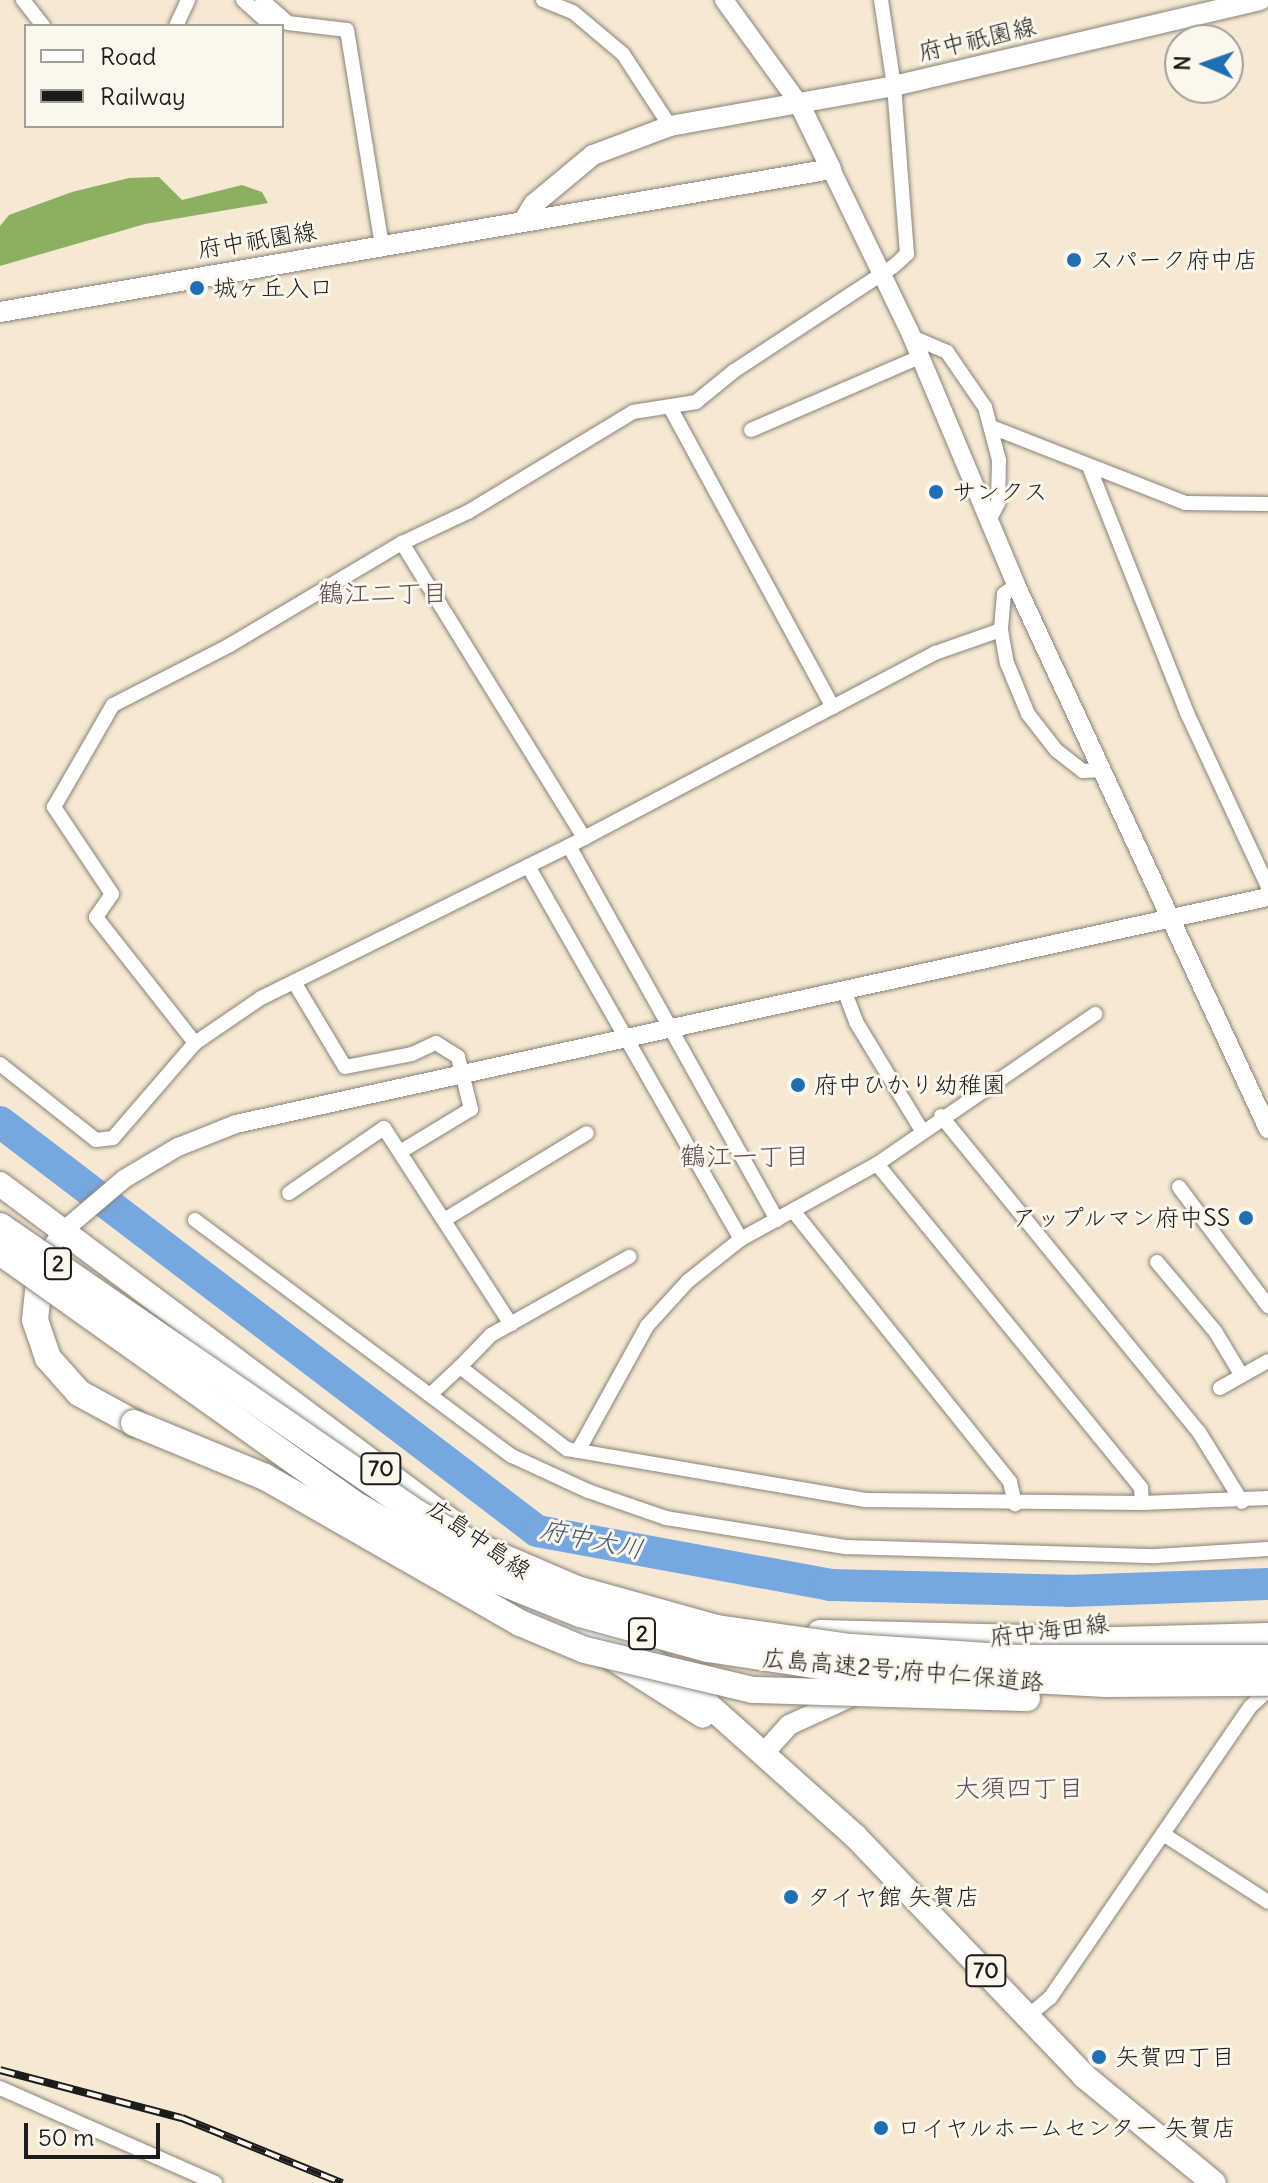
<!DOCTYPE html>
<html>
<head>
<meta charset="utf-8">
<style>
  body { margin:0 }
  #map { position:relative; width:1268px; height:2183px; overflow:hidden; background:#f6e9d3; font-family:Delius,"Klee One",sans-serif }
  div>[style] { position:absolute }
  .forest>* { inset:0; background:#8daf62 }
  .river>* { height:32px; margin:-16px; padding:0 16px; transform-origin:16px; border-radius:16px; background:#76a7e1 }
  .roads { filter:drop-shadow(0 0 2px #898278) drop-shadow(0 0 2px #898278) }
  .minor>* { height:14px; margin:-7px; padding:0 7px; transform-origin:7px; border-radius:7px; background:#fff }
  .tertiary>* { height:18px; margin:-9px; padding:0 9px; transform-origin:9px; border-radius:9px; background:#fff }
  .secondary>* { height:20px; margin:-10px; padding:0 10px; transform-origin:10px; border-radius:10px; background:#fff }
  .primary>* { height:24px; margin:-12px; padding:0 12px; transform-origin:12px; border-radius:12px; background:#fff }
  .motorway>* { height:26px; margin:-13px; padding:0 13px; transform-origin:13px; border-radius:13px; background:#fff }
  .rail>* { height:8px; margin-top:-4px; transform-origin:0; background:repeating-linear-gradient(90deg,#fbf7ec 0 15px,#1c1c1c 0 30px); box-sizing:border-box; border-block:2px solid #1c1c1c }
  .bridges { filter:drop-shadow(0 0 2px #898278) drop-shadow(0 0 2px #898278) }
  .motorway-bridge>* { height:26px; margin:-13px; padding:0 13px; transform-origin:13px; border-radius:13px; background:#fff }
  .dots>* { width:22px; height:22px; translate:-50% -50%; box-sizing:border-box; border:4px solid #fbf7ec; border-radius:50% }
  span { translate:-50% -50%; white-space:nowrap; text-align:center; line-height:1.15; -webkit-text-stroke:6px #fbf7ec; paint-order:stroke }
  .shield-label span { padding:2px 6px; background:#fbf7ec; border:2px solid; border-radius:6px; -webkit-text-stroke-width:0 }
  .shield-label { font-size:22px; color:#1c1c1c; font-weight:700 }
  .street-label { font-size:24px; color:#1c1c1c }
  .poi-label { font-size:24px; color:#1c1c1c }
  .left { translate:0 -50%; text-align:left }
  .right { translate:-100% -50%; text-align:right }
  .neighbourhood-label { font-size:26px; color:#5f4e5a }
  .water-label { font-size:26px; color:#445b75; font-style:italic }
  .legend { position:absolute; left:24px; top:24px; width:260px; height:104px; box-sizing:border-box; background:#fbf7ec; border:2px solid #a29f99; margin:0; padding:10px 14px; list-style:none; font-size:24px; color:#1c1c1c }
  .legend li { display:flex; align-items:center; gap:16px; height:40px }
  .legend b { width:40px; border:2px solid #a29f99 }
  .north { position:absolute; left:1164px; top:24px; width:80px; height:80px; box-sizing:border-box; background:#fbf7ec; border:2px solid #a29f99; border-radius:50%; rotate:272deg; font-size:22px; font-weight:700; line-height:32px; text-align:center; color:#1c1c1c }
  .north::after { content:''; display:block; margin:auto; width:28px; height:36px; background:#1f6fb2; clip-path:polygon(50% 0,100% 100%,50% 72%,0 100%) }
  .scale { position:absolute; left:24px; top:2123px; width:136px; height:36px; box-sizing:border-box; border:4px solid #1c1c1c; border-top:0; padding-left:10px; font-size:24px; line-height:28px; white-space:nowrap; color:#1c1c1c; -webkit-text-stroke:6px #fbf7ec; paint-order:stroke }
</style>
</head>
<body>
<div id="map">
  <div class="forest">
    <div style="clip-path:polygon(159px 177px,182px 200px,242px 185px,262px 192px,268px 203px,145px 224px,0 266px,0 226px,9px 215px,72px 192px,129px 178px)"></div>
  </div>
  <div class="river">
    <div style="left:0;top:1122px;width:675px;rotate:37.29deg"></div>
    <div style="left:537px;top:1531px;width:298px;rotate:10.4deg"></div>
    <div style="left:830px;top:1585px;width:239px;rotate:1.4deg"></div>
    <div style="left:1069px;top:1591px;width:199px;rotate:-2deg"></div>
  </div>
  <div class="roads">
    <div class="minor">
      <div style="left:23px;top:0;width:33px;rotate:52deg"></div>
      <div style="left:243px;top:0;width:30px;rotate:42deg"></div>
      <div style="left:265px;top:20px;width:18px;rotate:6deg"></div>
      <div style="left:262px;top:0;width:35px;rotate:41deg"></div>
      <div style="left:288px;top:23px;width:59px;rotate:6.8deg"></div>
      <div style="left:347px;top:30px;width:218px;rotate:80.8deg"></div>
      <div style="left:543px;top:0;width:32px;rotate:22deg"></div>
      <div style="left:573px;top:12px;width:65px;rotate:40deg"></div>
      <div style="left:623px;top:54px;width:86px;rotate:56.9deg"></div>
      <div style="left:176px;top:26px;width:29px;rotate:-65deg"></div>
      <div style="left:912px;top:337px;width:38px;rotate:23deg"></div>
      <div style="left:947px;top:352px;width:67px;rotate:55.4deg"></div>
      <div style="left:985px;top:407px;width:55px;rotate:75.2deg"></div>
      <div style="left:999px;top:460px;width:43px;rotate:91.3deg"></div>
      <div style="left:998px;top:503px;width:20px;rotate:117deg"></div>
      <div style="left:671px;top:409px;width:339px;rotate:61.5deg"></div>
      <div style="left:994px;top:428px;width:205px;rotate:21.4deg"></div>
      <div style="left:1185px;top:503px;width:83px;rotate:0.7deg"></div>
      <div style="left:751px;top:430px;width:184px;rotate:-23.4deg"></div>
      <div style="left:1090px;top:469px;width:263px;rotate:68.3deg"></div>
      <div style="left:1187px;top:713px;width:192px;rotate:65deg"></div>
      <div style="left:402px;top:543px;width:347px;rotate:58.3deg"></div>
      <div style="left:1016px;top:585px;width:15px;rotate:143deg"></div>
      <div style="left:1004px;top:594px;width:36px;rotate:95deg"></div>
      <div style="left:1001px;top:630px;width:34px;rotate:80deg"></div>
      <div style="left:1007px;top:663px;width:55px;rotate:67.6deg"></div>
      <div style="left:1028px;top:714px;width:46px;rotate:52.1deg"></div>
      <div style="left:1056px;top:750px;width:34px;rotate:38deg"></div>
      <div style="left:1083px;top:771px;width:19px;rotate:-3deg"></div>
      <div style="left:569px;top:846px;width:428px;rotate:60.9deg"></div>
      <div style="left:528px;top:866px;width:430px;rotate:60.3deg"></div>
      <div style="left:294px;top:982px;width:99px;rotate:59deg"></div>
      <div style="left:345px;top:1067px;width:68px;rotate:-11deg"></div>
      <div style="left:412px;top:1054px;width:26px;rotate:-25deg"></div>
      <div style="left:436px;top:1043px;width:26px;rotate:32deg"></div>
      <div style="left:458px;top:1057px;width:54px;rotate:76deg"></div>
      <div style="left:471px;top:1109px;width:83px;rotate:148.8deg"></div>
      <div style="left:844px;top:990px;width:34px;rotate:69deg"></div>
      <div style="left:856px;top:1022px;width:125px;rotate:58.7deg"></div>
      <div style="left:195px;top:1043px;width:160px;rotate:-128.2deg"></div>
      <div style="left:96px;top:917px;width:28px;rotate:-55deg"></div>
      <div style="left:112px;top:894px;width:105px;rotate:-123.7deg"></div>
      <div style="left:54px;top:807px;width:118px;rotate:-60deg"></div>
      <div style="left:113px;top:705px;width:131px;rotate:-27.1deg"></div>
      <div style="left:230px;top:645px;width:200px;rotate:-30.7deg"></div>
      <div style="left:402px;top:543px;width:73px;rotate:-25.2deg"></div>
      <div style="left:468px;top:512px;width:193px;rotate:-31.2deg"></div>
      <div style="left:633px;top:412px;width:64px;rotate:-9deg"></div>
      <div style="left:696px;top:402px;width:49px;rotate:-39.2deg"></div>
      <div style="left:734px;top:371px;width:191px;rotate:-33.3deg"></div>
      <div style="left:894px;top:266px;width:18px;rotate:-43deg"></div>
      <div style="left:907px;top:254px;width:169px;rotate:-94.4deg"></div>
      <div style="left:894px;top:86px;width:87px;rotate:-98.6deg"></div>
      <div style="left:0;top:1064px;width:122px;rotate:38.4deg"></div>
      <div style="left:96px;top:1140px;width:17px;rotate:-7deg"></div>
      <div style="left:113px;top:1138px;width:125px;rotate:-49.2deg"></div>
      <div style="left:195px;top:1043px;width:80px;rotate:-34.3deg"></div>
      <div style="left:261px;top:998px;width:343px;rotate:-26.3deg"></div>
      <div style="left:569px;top:846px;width:414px;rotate:-27.8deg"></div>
      <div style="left:935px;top:653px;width:70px;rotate:-19.2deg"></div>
      <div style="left:941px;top:1116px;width:408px;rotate:50.8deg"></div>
      <div style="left:1199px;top:1432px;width:82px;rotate:58.4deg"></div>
      <div style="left:877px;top:1164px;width:418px;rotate:50.8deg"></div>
      <div style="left:1141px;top:1488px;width:15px;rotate:86deg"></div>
      <div style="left:1179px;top:1187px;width:149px;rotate:53.2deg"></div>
      <div style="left:289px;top:1193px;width:115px;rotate:-34.4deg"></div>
      <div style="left:384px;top:1128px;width:234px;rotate:57.1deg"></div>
      <div style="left:794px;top:1212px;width:346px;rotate:51.3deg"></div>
      <div style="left:1010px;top:1482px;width:23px;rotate:77deg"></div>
      <div style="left:195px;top:1220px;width:395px;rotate:36.7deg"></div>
      <div style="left:512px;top:1456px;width:84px;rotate:24.7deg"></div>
      <div style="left:588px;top:1491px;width:83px;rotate:19.1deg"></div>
      <div style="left:666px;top:1518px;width:182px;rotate:9.2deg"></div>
      <div style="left:846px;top:1547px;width:310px;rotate:1.7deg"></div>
      <div style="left:1156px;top:1556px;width:112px;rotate:-3.6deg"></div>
      <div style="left:444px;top:1220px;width:167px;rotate:-31.3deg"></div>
      <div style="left:1157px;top:1262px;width:90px;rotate:50deg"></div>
      <div style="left:1215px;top:1331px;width:52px;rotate:59deg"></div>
      <div style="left:460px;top:1367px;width:45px;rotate:-45.9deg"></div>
      <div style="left:491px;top:1335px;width:159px;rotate:-29.5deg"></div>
      <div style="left:1220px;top:1388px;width:55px;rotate:-29.4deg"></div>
      <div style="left:431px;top:1394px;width:40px;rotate:-43deg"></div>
      <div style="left:460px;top:1367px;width:135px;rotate:37.5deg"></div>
      <div style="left:567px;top:1449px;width:303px;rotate:9.7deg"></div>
      <div style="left:866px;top:1500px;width:276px;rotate:0.6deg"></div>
      <div style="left:1142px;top:1503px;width:126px;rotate:-2.3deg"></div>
      <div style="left:578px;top:1451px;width:143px;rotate:-61.1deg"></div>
      <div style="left:647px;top:1326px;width:61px;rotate:-47.7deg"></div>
      <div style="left:688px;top:1281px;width:68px;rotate:-38.4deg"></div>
      <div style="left:741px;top:1239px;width:155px;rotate:-28.9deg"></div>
      <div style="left:877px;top:1164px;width:265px;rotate:-34.5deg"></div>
      <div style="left:1163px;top:1834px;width:125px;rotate:32.9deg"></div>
      <div style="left:1027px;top:2017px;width:30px;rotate:-40deg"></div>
      <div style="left:1050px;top:1998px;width:354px;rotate:-55.5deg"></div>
      <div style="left:1251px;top:1706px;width:23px;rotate:-43deg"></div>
      <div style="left:0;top:2088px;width:235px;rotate:23.8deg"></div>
    </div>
    <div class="tertiary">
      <div style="left:724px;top:0;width:130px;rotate:54.1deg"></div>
      <div style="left:831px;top:169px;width:179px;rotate:64.2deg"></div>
      <div style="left:909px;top:330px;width:277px;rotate:67.2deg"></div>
      <div style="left:1016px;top:585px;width:600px;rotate:65.14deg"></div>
      <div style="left:41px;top:1262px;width:38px;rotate:-55deg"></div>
      <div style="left:63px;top:1231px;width:80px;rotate:-40.4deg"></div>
      <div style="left:124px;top:1179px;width:63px;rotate:-30.7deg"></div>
      <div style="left:178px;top:1147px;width:62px;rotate:-21.6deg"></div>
      <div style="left:236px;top:1124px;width:1057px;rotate:-12.41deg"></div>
    </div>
    <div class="secondary">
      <div style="left:523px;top:222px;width:21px;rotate:-59deg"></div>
      <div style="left:534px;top:204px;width:77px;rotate:-39.7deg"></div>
      <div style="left:593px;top:155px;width:82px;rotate:-20.6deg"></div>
      <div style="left:670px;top:126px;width:228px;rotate:-10.1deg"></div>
      <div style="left:894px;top:86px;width:376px;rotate:-13.2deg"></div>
      <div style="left:0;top:312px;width:843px;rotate:-9.76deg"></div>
      <div style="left:831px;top:169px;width:71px;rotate:-115.8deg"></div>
      <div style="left:763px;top:1754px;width:39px;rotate:-48deg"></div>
      <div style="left:789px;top:1725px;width:65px;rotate:-24.6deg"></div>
    </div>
    <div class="primary">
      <div style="left:0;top:1184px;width:567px;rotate:36.75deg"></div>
      <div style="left:511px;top:1594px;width:227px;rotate:32.4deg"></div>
      <div style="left:600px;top:1622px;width:105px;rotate:36.1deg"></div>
      <div style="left:685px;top:1684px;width:228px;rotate:41.8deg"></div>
      <div style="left:855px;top:1836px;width:332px;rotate:46.3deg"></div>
      <div style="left:1084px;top:2076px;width:168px;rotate:39.5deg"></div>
    </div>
    <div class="motorway">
      <div style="left:41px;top:1262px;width:58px;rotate:95.9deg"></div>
      <div style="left:35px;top:1320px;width:40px;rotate:71.1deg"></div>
      <div style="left:48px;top:1358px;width:47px;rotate:48.5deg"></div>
      <div style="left:79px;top:1393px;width:63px;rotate:28.6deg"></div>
      <div style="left:820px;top:1633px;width:297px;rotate:1.4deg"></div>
      <div style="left:1117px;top:1640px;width:151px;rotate:-1.5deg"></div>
    </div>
  </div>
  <div class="rail">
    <div style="left:0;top:2070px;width:188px;rotate:14.8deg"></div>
    <div style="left:182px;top:2118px;width:173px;rotate:22.1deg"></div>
  </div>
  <div class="bridges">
    <div class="motorway-bridge">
      <div style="left:0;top:1226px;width:506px;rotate:34.54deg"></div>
      <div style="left:417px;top:1513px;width:63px;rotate:29.4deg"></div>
      <div style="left:472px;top:1544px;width:114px;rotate:23.2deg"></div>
      <div style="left:577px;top:1589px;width:145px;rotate:15.6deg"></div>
      <div style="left:717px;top:1628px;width:135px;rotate:8.1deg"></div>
      <div style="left:851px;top:1647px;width:172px;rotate:3.7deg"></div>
      <div style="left:1023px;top:1658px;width:245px"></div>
      <div style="left:0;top:1252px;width:439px;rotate:35.4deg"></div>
      <div style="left:358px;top:1506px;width:121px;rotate:30.2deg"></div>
      <div style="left:463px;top:1567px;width:126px;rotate:21.9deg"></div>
      <div style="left:580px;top:1614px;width:133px;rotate:15.3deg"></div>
      <div style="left:708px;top:1649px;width:141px;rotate:8.6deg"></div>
      <div style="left:847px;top:1670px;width:259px;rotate:3.1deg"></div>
      <div style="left:1106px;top:1684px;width:162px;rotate:-0.4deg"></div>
      <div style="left:134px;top:1423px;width:142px;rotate:22.4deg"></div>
      <div style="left:265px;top:1477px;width:294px;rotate:29.8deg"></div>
      <div style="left:520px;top:1623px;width:70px;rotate:22.6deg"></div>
      <div style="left:585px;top:1650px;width:173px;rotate:13.4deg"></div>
      <div style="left:753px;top:1690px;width:274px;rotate:1.7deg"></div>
    </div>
  </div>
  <div class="dots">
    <div style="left:1074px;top:260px;background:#1f6fb2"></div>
    <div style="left:197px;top:288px;background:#1f6fb2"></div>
    <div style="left:936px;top:492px;background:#1f6fb2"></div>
    <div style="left:798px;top:1085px;background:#1f6fb2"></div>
    <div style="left:1246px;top:1218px;background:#1f6fb2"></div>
    <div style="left:791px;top:1897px;background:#1f6fb2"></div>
    <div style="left:1099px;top:2057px;background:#1f6fb2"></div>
    <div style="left:881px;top:2128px;background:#1f6fb2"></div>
  </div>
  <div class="shield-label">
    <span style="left:58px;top:1264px">2</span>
    <span style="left:381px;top:1469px">70</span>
    <span style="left:642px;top:1634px">2</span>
    <span style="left:986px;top:1971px">70</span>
  </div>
  <div class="street-label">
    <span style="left:977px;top:39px;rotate:-13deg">府中祇園線</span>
    <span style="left:257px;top:240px;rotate:-9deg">府中祇園線</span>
    <span style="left:479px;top:1539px;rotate:35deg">広島中島線</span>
    <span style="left:1049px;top:1630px;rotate:-7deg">府中海田線</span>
    <span style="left:903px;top:1670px;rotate:5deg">広島高速2号;府中仁保道路</span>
  </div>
  <div class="poi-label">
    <span class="left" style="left:1090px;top:260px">スパーク府中店</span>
    <span class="left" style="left:213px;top:288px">城ヶ丘入口</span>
    <span class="left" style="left:952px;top:492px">サンクス</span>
    <span class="left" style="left:814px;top:1085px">府中ひかり幼稚園</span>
    <span class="right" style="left:1230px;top:1218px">アップルマン府中SS</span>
    <span class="left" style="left:807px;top:1897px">タイヤ館 矢賀店</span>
    <span class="left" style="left:1115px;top:2057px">矢賀四丁目</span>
    <span class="left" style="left:897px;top:2128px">ロイヤルホームセンター 矢賀店</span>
  </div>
  <div class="neighbourhood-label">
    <span style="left:383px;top:593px">鶴江二丁目</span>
    <span style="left:745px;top:1156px">鶴江一丁目</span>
    <span style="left:1019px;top:1788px">大須四丁目</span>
  </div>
  <div class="water-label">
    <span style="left:592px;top:1539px;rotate:12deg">府中大川</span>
  </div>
  <ul class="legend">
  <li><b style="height:10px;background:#fff"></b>Road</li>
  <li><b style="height:10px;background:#1c1c1c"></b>Railway</li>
  </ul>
  <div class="north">N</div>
  <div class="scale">50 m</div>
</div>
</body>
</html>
